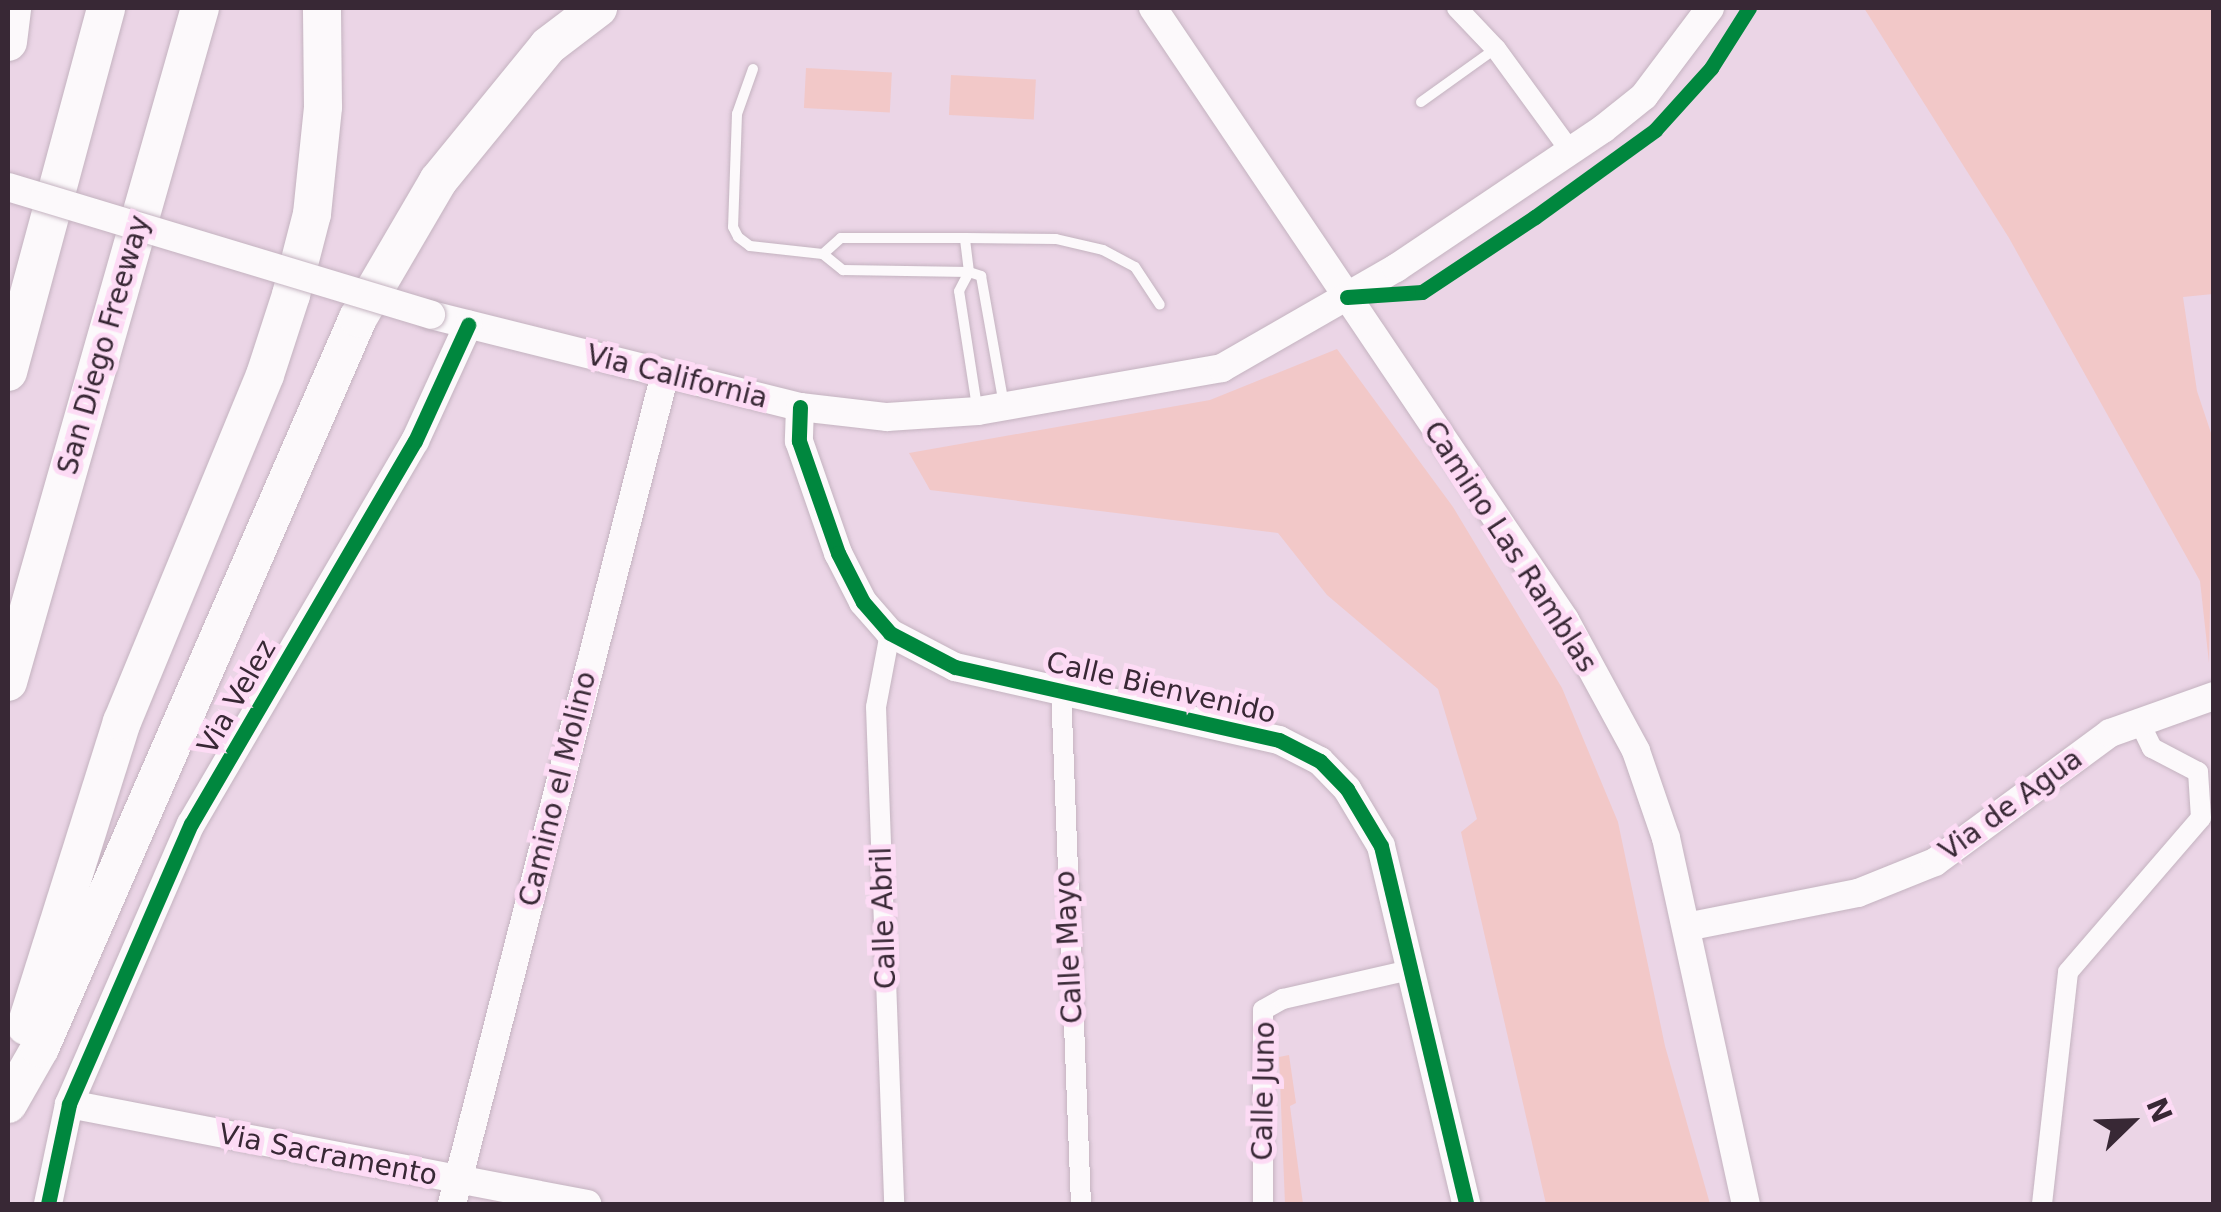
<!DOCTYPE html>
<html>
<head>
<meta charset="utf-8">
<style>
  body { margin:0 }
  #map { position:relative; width:2221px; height:1212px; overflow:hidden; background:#ebd5e6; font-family:"DejaVu Sans",sans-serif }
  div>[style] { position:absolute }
  .green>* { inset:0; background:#f2c8c8; transform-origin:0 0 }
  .roads { filter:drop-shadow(0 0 2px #c4b3c0) drop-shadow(0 0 2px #c4b3c0) }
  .lane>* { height:10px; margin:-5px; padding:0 5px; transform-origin:5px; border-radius:5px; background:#fcf9fb }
  .street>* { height:20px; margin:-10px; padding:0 10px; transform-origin:10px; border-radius:10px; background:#fcf9fb }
  .secondary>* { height:28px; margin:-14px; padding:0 14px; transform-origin:14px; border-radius:14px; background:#fcf9fb }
  .highway>* { height:38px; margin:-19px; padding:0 19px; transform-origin:19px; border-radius:19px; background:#fcf9fb }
  .bridges { filter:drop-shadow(0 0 2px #c4b3c0) drop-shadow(0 0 2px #c4b3c0) }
  .secondary-bridge>* { height:28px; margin:-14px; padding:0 14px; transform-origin:14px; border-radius:14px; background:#fcf9fb }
  .cycleway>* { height:15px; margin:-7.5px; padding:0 7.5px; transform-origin:7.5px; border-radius:7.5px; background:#00873e }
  span { translate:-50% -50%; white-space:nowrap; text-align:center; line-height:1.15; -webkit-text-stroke:10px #fddbf5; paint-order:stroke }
  .street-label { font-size:28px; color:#382835 }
  .frame { position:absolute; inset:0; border:10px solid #382835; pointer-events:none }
  .north { position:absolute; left:2081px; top:1072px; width:100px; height:100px; -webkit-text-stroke:8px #fddbf5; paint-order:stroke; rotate:67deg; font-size:28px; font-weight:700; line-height:40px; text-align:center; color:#382835 }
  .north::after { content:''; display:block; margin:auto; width:35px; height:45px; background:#382835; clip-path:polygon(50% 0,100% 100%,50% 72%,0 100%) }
</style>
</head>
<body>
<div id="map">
  <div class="green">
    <div style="clip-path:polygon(1864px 8px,2213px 8px,2213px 294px,2183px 297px,2197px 391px,2213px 439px,2209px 663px,2200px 581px,2009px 238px)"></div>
    <div style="left:806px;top:68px;width:86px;height:40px;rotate:3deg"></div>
    <div style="left:951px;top:75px;width:85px;height:40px;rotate:3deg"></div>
    <div style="clip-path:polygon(1337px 349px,1453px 507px,1562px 688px,1618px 822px,1665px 1046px,1710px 1204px,1546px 1204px,1461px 832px,1477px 819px,1438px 689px,1327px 595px,1278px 533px,930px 490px,909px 453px,1210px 400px)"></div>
    <div style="clip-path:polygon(1289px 1055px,1296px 1103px,1290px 1106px,1303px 1204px,1285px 1204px,1279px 1057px)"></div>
  </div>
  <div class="roads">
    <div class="lane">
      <div style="left:753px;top:69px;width:48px;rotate:109.6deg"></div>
      <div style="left:737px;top:114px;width:113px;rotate:92deg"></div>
      <div style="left:733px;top:227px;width:11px;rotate:63deg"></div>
      <div style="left:738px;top:237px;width:15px;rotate:37deg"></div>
      <div style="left:750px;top:246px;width:73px;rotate:6.3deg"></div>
      <div style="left:823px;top:254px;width:24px;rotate:-42deg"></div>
      <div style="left:841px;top:238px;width:124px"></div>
      <div style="left:1421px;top:102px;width:91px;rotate:-35.6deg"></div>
      <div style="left:823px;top:254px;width:26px;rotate:39deg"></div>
      <div style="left:843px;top:270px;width:126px;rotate:0.9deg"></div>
      <div style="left:969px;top:272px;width:34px;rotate:-97deg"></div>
      <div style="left:965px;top:238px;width:91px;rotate:0.6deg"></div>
      <div style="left:1056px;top:239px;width:48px;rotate:13.2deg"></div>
      <div style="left:1103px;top:250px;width:36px;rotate:28deg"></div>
      <div style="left:1135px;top:267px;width:45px;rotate:56.7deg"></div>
      <div style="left:977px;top:407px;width:117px;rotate:-98.8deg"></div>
      <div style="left:959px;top:291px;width:21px;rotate:-62deg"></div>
      <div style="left:969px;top:272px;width:13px;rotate:18deg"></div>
      <div style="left:981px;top:276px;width:131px;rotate:79.9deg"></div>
    </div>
    <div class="street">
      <div style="left:1457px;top:8px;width:57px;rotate:46.4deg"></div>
      <div style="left:1496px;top:49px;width:127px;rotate:53.9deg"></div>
      <div style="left:890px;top:633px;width:75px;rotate:100.7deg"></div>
      <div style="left:876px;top:707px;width:497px;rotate:87.9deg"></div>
      <div style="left:1061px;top:689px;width:515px;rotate:87.78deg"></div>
      <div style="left:1263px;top:1204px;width:194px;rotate:-90deg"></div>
      <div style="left:1263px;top:1010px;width:23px;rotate:-29deg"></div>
      <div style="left:1283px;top:999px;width:130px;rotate:-12.9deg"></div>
      <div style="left:2042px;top:1204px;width:233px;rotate:-83.6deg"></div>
      <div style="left:2068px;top:972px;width:203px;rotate:-49.2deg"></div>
      <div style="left:2201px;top:818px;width:46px;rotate:-93.7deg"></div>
      <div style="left:2198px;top:772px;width:52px;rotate:-152.4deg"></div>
      <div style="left:2152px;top:748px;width:32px;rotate:-116deg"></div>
    </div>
    <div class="secondary">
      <div style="left:1153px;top:8px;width:738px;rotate:56.05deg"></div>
      <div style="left:1565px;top:620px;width:149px;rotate:61.5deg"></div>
      <div style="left:1636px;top:751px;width:92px;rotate:71deg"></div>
      <div style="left:1666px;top:838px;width:375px;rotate:77.7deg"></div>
      <div style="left:431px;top:315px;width:380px;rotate:14deg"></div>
      <div style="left:800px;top:407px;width:88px;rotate:6.6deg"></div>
      <div style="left:887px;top:417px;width:91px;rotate:-3.8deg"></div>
      <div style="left:978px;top:411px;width:248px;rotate:-10deg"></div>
      <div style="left:1222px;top:368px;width:201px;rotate:-29.9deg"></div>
      <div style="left:1396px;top:268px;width:249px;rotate:-33.9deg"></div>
      <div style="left:1603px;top:129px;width:53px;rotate:-38.8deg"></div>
      <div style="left:1644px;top:96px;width:110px;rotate:-53.1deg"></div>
      <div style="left:800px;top:407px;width:34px;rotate:92deg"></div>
      <div style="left:799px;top:441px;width:119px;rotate:70.8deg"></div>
      <div style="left:838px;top:553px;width:55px;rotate:63deg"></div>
      <div style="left:863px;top:602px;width:41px;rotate:48.9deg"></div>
      <div style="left:890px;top:633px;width:73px;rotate:27.6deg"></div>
      <div style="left:955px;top:667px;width:332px;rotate:12.7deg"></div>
      <div style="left:1279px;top:740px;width:46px;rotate:27.1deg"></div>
      <div style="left:1320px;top:761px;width:39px;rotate:46deg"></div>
      <div style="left:1347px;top:789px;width:66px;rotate:59.2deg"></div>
      <div style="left:1381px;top:846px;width:368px;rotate:76.6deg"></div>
      <div style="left:1686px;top:927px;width:175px;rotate:-11.2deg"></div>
      <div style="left:1858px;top:893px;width:83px;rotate:-21.9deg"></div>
      <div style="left:1935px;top:862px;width:217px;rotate:-36.4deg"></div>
      <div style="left:2110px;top:733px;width:110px;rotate:-19.6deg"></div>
      <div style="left:69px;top:1104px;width:528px;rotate:10.93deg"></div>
      <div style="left:48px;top:1204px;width:102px;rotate:-78.1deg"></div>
      <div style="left:69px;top:1104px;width:305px;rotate:-66.5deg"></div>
      <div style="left:191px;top:824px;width:444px;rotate:-59.7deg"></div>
      <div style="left:415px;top:441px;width:128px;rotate:-65.4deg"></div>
      <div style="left:452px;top:1204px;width:857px;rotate:-75.61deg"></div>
    </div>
    <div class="highway">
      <div style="left:8px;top:42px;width:34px;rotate:-83deg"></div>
      <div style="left:8px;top:372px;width:377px;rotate:-74.9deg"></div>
      <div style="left:8px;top:682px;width:701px;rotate:-74.1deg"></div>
      <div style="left:26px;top:1026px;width:319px;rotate:-72.5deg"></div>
      <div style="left:122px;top:722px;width:375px;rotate:-67.6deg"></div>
      <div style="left:265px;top:375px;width:84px;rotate:-72deg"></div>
      <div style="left:291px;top:295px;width:84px;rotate:-75.5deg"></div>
      <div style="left:312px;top:214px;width:108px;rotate:-84.1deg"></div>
      <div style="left:323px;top:107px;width:99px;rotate:-90.6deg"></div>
      <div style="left:8px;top:1104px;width:64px;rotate:-60.3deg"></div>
      <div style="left:40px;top:1048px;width:796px;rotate:-66.46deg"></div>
      <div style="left:358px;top:318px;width:159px;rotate:-59.7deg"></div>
      <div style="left:438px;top:181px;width:174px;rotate:-50.8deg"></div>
      <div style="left:548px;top:46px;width:63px;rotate:-37.2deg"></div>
    </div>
  </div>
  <div class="bridges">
    <div class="secondary-bridge">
      <div style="left:8px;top:187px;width:442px;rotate:16.8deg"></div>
    </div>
  </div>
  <div class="cycleway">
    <div style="left:1347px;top:297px;width:75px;rotate:-3.8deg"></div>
    <div style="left:1422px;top:292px;width:136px;rotate:-33.6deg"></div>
    <div style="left:1535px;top:217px;width:148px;rotate:-35.9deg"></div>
    <div style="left:1655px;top:130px;width:84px;rotate:-47.9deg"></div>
    <div style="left:1711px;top:68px;width:71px;rotate:-57.7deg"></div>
    <div style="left:800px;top:407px;width:34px;rotate:92deg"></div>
    <div style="left:799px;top:441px;width:119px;rotate:70.8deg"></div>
    <div style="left:838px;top:553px;width:55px;rotate:63deg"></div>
    <div style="left:863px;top:602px;width:41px;rotate:48.9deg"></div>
    <div style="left:890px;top:633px;width:73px;rotate:27.6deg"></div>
    <div style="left:955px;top:667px;width:332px;rotate:12.7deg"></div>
    <div style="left:1279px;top:740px;width:46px;rotate:27.1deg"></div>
    <div style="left:1320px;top:761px;width:39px;rotate:46deg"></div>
    <div style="left:1347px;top:789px;width:66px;rotate:59.2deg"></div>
    <div style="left:1381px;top:846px;width:368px;rotate:76.6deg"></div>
    <div style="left:48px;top:1204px;width:102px;rotate:-78.1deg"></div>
    <div style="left:69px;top:1104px;width:305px;rotate:-66.5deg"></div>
    <div style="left:191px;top:824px;width:444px;rotate:-59.7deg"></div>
    <div style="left:415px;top:441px;width:128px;rotate:-65.4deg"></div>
  </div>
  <div class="street-label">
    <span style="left:104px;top:345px;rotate:-74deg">San Diego Freeway</span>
    <span style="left:677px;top:377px;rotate:14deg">Via California</span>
    <span style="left:1510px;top:547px;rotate:57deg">Camino Las Ramblas</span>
    <span style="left:1161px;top:688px;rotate:13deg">Calle Bienvenido</span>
    <span style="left:237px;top:697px;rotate:-60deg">Via Velez</span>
    <span style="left:558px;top:789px;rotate:-76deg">Camino el Molino</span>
    <span style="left:2011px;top:805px;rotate:-36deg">Via de Agua</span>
    <span style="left:884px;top:918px;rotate:-92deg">Calle Abril</span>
    <span style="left:1069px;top:947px;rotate:-93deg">Calle Mayo</span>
    <span style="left:1264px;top:1091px;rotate:-89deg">Calle Juno</span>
    <span style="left:328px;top:1155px;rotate:11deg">Via Sacramento</span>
  </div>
  <div class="frame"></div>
  <div class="north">N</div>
</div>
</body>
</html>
